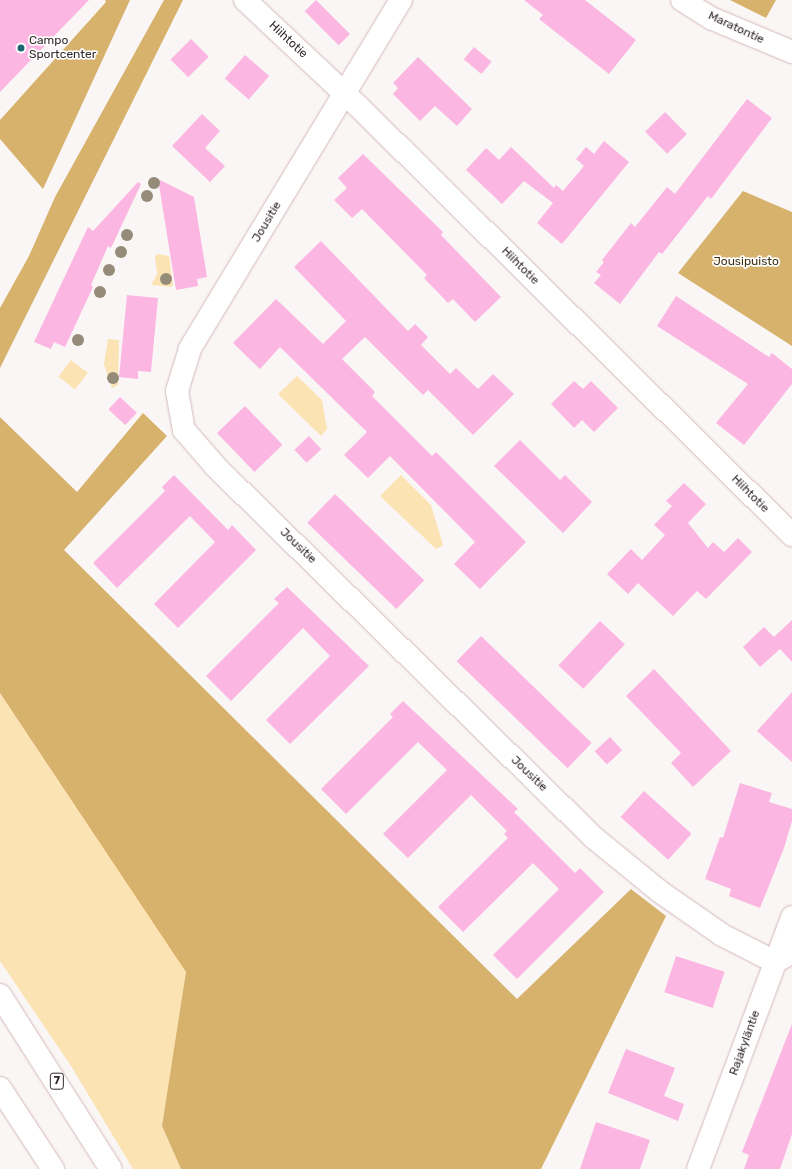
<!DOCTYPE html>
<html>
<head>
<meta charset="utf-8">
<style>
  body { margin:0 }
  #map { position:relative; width:792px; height:1169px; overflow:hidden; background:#fbf6f6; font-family:Rubik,sans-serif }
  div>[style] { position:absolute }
  .green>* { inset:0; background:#fce3b3; transform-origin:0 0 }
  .forest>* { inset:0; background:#d7b26d }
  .building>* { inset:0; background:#fbb6e1; transform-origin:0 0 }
  .roads { filter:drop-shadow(0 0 1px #d4b9ba) drop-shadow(0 0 1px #d4b9ba) }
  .minor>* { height:22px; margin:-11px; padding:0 11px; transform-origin:11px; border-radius:11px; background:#fff }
  .tertiary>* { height:22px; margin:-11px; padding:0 11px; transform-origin:11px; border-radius:11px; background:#fff }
  .secondary>* { height:22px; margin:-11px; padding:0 11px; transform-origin:11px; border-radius:11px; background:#fff }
  .motorway>* { height:22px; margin:-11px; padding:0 11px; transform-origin:11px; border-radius:11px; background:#fff }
  .trees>* { width:12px; height:12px; margin:-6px; border-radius:50%; background:#958b79 }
  .dots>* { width:11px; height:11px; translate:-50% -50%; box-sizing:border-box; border:2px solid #fff; border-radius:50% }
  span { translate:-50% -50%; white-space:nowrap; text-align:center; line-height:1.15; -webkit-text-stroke:3.5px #fff; paint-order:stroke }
  .shield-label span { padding:1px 3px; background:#fff; border:1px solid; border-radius:3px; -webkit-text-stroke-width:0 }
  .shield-label { font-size:11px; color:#332929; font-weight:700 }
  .street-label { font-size:12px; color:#332929 }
  .poi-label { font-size:12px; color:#332929 }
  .left { translate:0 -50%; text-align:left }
  .park-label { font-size:12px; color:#423313 }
</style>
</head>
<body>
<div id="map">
  <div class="green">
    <div style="clip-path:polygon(158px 254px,169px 256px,173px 285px,171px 287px,151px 285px,157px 274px,155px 256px)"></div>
    <div style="clip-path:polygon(108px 339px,119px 340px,118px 385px,112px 388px,104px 364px)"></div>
    <div style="left:71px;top:360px;width:21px;height:21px;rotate:37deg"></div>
    <div style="clip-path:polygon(297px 376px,322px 400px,327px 429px,321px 436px,278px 394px)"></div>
    <div style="clip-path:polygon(401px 475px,431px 505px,443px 545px,436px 549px,380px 496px)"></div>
    <div style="clip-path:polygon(0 693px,187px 972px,162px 1126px,181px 1169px,133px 1169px,71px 1066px,0 961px)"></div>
  </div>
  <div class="forest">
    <div style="clip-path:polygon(105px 0,130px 0,43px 189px,0 139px,0 120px,106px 2px)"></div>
    <div style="clip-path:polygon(164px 0,183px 0,0 368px,0 308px,29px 256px,55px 197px)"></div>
    <div style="clip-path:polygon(730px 0,776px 0,766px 18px)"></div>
    <div style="clip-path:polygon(743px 191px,792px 212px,792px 346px,678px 273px)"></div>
    <div style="clip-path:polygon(143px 413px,167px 436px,64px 550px,517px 999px,631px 889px,666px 916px,541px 1169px,181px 1169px,162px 1126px,186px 972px,0 693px,0 417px,77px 492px)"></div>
  </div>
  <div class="building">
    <div style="clip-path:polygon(0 0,89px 0,0 92px)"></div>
    <div style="left:316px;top:0;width:48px;height:16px;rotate:45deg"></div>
    <div style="clip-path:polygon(524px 0,585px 0,636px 40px,609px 74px,539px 19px,543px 15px)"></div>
    <div style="left:191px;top:39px;width:25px;height:29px;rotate:45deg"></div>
    <div style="left:474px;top:47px;width:23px;height:16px;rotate:40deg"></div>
    <div style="left:245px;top:55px;width:32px;height:31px;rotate:41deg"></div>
    <div style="clip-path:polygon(418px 57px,472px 109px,457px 126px,435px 106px,420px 121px,393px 94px,398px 88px,393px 83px)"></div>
    <div style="clip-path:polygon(747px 99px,772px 118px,711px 199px,708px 196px,662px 254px,659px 252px,620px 304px,594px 283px,601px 275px,596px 272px,604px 262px,602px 260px,631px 223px,635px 227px,667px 187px,675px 194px)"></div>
    <div style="left:665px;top:112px;width:31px;height:28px;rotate:45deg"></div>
    <div style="clip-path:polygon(202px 114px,220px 131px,205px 148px,225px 166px,210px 182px,172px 146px)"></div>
    <div style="clip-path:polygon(604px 141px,629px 162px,562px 244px,537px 223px,553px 203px,524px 181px,502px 204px,466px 170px,486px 148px,499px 160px,511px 147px,554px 188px,556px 185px,563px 191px,584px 166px,576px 159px,586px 147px,594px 154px)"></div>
    <div style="clip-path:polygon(363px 154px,443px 232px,441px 235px,501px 297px,475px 322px,453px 299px,448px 303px,424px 278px,427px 275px,362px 209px,352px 218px,334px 200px,347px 188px,338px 178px)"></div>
    <div style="clip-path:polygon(158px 179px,194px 197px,207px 277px,197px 279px,198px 286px,176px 290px)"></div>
    <div style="clip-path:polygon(138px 182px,141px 184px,111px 248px,108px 246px,91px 285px,93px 287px,65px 347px,54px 342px,51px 349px,34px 342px,88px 227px,93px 231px)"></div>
    <div style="clip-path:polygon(321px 241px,408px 331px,415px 324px,428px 337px,421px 345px,450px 374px,456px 368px,478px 389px,493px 374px,514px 394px,473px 435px,428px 390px,423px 395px,365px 337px,342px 359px,375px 392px,372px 396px,432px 456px,436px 452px,526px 542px,480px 589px,454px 564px,475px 542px,390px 456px,368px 478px,344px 455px,367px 432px,280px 347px,260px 369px,233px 343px,276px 299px,323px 344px,346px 321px,294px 267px)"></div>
    <div style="clip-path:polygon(127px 295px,158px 298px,151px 372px,138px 371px,138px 379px,119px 377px)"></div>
    <div style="clip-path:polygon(676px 296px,769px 357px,772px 353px,792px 369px,792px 384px,744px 445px,716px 423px,748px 384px,657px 326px)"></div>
    <div style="clip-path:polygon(574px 381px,583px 389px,591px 381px,618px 408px,594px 432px,582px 420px,574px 428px,551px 404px)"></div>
    <div style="left:120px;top:397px;width:23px;height:17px;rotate:43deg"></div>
    <div style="left:245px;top:406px;width:54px;height:39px;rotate:46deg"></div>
    <div style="left:309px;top:436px;width:18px;height:20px;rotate:47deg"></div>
    <div style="clip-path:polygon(520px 440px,560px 480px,565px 475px,592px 502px,563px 533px,494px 466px)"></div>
    <div style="clip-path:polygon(174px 475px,228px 530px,232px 525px,256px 550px,178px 628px,154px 604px,215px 542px,190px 516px,117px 588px,93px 563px,165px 491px,162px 487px)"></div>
    <div style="clip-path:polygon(684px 483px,706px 504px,688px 523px,708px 548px,713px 542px,724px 552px,738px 538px,752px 552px,706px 599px,697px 591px,673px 616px,638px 583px,628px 594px,607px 574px,631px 549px,642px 560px,665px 535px,654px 525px,672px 506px,666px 501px)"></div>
    <div style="left:335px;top:494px;width:124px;height:40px;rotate:44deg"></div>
    <div style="clip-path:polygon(287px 587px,369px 666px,290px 744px,266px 720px,330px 656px,303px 628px,231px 701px,206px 676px,279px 603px,274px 599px)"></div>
    <div style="clip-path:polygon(792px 620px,792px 662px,780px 649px,760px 667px,743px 647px,764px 627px,774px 637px)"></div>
    <div style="left:600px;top:621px;width:34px;height:61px;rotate:43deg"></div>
    <div style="left:481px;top:636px;width:154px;height:35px;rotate:44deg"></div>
    <div style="clip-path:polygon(654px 669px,731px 751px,693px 787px,671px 763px,681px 753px,626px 696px)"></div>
    <div style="clip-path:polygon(792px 692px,792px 762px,757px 731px)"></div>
    <div style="clip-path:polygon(403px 701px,518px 809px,514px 812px,575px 873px,580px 868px,604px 892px,517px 979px,493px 955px,559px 889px,533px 863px,463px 932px,438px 907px,508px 838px,504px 834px,507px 831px,471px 795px,408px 858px,383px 834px,447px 770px,418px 742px,346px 814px,321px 789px,393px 717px,390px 714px)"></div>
    <div style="left:610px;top:737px;width:18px;height:21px;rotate:47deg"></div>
    <div style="clip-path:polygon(740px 783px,772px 793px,769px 802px,792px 809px,792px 821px,784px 848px,760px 908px,729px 896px,731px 889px,705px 879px,720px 837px,723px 838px)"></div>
    <div style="left:644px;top:791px;width:64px;height:35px;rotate:42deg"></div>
    <div style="left:676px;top:956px;width:51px;height:38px;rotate:18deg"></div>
    <div style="clip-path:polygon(792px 1024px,792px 1134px,780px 1169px,744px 1169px,749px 1155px,742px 1152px)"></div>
    <div style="clip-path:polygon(626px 1049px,675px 1068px,664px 1096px,684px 1104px,678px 1121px,608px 1093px)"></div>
    <div style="clip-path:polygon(596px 1122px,650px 1140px,640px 1169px,580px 1169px)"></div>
  </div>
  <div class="roads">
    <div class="minor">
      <div style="left:245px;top:0;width:154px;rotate:43.2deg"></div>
      <div style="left:357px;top:105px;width:612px;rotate:44.67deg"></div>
      <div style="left:401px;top:0;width:408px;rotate:121.2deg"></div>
      <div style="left:190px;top:349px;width:44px;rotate:107.2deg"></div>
      <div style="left:177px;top:391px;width:40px;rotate:80deg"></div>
      <div style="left:184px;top:430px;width:49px;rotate:49.1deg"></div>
      <div style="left:216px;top:467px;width:528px;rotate:44.46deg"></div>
      <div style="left:593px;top:837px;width:85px;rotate:39.3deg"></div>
      <div style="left:659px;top:891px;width:77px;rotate:34.9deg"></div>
      <div style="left:722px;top:935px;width:59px;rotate:27deg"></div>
      <div style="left:775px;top:962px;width:20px;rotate:-30deg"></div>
    </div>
    <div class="tertiary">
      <div style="left:698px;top:1169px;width:269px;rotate:-69.5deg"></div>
    </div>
    <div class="secondary">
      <div style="left:682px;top:0;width:36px;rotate:32deg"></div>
      <div style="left:713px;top:19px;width:86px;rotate:22.7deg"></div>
    </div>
    <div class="motorway">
      <div style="left:0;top:995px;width:206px;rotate:57.5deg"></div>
      <div style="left:0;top:1088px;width:97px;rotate:56.8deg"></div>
    </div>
  </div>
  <div class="trees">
    <div style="left:154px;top:183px"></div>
    <div style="left:147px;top:196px"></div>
    <div style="left:127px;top:235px"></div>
    <div style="left:121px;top:252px"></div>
    <div style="left:109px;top:270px"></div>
    <div style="left:166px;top:279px"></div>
    <div style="left:100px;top:292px"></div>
    <div style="left:78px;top:340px"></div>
    <div style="left:113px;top:378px"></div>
  </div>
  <div class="dots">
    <div style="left:21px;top:48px;background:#1a676f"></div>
  </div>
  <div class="shield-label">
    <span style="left:57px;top:1081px">7</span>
  </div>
  <div class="street-label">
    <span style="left:736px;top:28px;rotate:25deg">Maratontie</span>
    <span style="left:288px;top:40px;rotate:43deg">Hiihtotie</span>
    <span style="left:267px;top:222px;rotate:-59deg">Jousitie</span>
    <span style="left:520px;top:266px;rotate:45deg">Hiihtotie</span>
    <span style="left:750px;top:494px;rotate:45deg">Hiihtotie</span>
    <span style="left:298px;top:546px;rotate:44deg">Jousitie</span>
    <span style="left:529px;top:774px;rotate:44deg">Jousitie</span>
    <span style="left:745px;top:1043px;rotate:-70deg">Rajakyläntie</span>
  </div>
  <div class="poi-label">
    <span class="left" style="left:29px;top:48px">Campo<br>Sportcenter</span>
  </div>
  <div class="park-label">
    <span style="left:746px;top:262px">Jousipuisto</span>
  </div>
</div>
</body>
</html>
